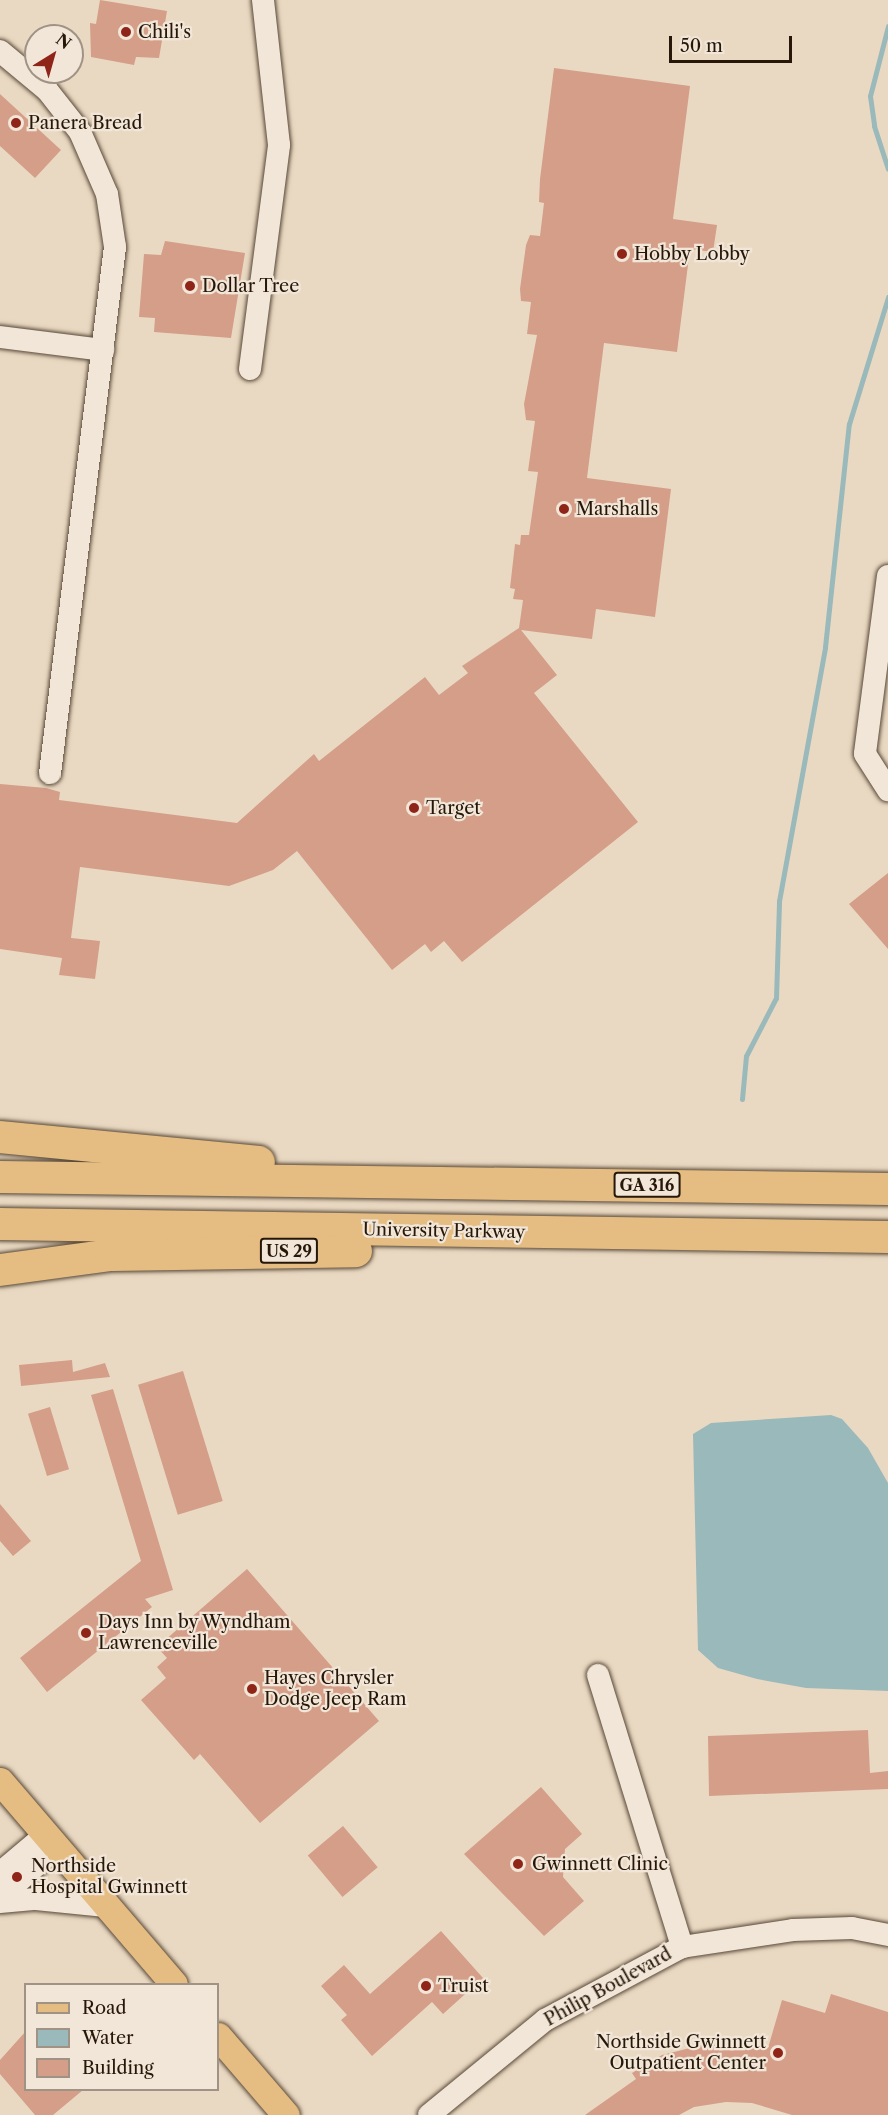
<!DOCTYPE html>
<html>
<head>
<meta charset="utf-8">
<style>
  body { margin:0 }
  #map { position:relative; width:888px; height:2115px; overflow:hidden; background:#ead9c2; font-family:"Libre Caslon Text",serif }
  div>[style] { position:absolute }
  .water>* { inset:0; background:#9ab9bb }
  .stream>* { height:5px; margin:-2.5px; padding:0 2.5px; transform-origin:2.5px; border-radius:2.5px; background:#9ab9bb }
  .building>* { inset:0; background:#d49e88; transform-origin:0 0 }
  .roads { filter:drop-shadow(0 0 2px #574837) drop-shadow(0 0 2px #574837) }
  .minor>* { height:22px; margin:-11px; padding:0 11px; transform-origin:11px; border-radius:11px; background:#f1e6d7 }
  .major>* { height:27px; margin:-13.5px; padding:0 13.5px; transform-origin:13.5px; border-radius:13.5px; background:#e5bc81 }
  .highway>* { height:32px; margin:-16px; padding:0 16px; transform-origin:16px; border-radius:16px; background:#e5bc81 }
  .dots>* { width:16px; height:16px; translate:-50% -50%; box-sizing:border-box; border:3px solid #f1e6d7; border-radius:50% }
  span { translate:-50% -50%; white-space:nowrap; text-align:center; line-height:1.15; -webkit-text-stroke:4.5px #f1e6d7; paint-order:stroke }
  .shield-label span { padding:2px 4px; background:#f1e6d7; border:2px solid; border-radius:4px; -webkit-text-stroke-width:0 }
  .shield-label { font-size:16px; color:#261709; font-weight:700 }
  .poi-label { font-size:18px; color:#261709 }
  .left { translate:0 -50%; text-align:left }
  .right { translate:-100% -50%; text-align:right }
  .street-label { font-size:18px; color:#261709 }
  .legend { position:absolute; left:24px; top:1983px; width:195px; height:108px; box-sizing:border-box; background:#f1e6d7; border:2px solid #a09385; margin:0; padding:8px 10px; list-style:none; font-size:18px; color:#261709 }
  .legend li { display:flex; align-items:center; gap:12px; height:30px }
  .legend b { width:30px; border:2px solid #a09385 }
  .north { position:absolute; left:24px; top:24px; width:60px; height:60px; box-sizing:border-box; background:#f1e6d7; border:2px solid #a09385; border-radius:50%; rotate:37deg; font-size:16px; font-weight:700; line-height:24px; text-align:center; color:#261709 }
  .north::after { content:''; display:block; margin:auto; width:21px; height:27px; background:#8f2418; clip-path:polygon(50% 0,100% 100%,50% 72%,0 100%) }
  .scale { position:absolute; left:669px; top:36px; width:123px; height:27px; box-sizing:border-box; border:3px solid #261709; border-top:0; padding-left:8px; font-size:18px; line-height:21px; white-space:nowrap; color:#261709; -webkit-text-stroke:4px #f1e6d7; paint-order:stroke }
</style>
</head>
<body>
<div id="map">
  <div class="water">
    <div style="clip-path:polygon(831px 1415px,842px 1419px,868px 1448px,888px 1483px,888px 1691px,806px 1688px,757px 1679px,718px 1668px,698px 1650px,693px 1434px,711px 1423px)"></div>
  </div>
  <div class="stream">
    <div style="left:888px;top:26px;width:72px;rotate:104.4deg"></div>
    <div style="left:870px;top:96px;width:30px;rotate:82deg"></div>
    <div style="left:874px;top:126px;width:45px;rotate:72deg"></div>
    <div style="left:742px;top:1099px;width:43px;rotate:-84.7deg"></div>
    <div style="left:746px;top:1056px;width:65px;rotate:-62.7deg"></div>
    <div style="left:776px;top:998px;width:97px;rotate:-88.2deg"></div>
    <div style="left:779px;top:901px;width:258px;rotate:-79.7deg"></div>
    <div style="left:825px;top:647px;width:224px;rotate:-83.9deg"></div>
    <div style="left:849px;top:424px;width:133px;rotate:-72.9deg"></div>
  </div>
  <div class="building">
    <div style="clip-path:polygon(100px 0,167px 11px,159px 58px,136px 57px,134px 65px,91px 57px,90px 23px,96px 24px)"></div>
    <div style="clip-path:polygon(554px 68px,690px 86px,673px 219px,717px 225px,713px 252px,690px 249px,677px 352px,604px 343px,587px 478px,671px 489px,655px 617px,596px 609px,592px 639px,521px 630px,557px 675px,534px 693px,638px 822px,462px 962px,444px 941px,431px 952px,425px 944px,392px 970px,297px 851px,273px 870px,229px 886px,80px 867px,71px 938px,100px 941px,95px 979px,59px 975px,62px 958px,0 949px,0 784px,46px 788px,60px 792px,59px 800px,237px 823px,314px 754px,319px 761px,425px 677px,439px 695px,468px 673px,462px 666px,519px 628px,523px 600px,513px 599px,515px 589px,510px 588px,515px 544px,520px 545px,521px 535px,529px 535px,538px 472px,528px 471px,535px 421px,526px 420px,524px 404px,537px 335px,527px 334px,531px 302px,521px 301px,520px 289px,526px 245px,530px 235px,540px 236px,544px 203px,539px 202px,540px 179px)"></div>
    <div style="clip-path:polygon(0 94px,61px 150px,35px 178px,0 146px)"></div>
    <div style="clip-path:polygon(165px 241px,245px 253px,231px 338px,154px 332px,155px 318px,139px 317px,144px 254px,161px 255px)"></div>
    <div style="clip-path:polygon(888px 873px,888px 949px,849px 904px)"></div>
    <div style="clip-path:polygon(72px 1360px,73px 1372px,105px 1363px,110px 1377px,21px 1386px,19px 1365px)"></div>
    <div style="left:183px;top:1371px;width:136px;height:47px;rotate:73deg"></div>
    <div style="clip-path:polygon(113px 1389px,173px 1590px,145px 1599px,152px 1607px,47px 1692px,20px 1658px,141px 1561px,91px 1395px)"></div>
    <div style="left:50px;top:1407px;width:65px;height:23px;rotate:73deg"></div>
    <div style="clip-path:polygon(0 1504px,31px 1541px,13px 1556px,0 1541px)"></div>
    <div style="clip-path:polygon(247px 1569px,379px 1721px,260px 1823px,200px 1754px,194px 1760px,141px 1700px,166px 1678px,157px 1667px,167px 1658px,157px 1647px)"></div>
    <div style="clip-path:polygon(868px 1730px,870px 1773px,888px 1771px,888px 1789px,709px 1796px,708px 1736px)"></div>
    <div style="clip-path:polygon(541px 1787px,582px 1834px,565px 1849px,563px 1877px,584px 1901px,544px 1936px,464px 1854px)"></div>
    <div style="left:343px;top:1826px;width:54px;height:46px;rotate:50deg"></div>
    <div style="clip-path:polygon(441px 1931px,483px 1978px,443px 2014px,432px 2002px,372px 2056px,341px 2020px,347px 2015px,321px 1986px,344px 1965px,370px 1994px)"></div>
    <div style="clip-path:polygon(831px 1994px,888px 2012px,888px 2115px,792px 2115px,752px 2103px,726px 2102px,694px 2107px,679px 2115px,585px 2115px,636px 2079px,632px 2073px,662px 2055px,706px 2044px,768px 2048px,782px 2000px,825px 2013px)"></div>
    <div style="clip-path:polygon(26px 2031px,26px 2090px,83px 2090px,53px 2115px,35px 2115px,0 2074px,0 2060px)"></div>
  </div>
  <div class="roads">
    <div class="minor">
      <div style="left:0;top:51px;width:61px;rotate:39.7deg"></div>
      <div style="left:47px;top:90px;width:53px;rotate:51.8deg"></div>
      <div style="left:80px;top:132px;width:68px;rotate:66.5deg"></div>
      <div style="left:107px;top:194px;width:54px;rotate:81.4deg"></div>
      <div style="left:115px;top:247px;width:530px;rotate:97.04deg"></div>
      <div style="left:0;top:337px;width:104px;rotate:7.2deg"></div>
      <div style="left:250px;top:369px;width:226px;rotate:-82.6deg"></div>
      <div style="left:279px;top:145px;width:146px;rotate:-96.3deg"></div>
      <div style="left:888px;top:576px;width:179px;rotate:97.4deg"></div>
      <div style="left:865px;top:754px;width:43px;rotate:57.4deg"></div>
      <div style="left:598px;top:1675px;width:285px;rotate:72.8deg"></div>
      <div style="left:0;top:1873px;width:59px;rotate:-40.2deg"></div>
      <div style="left:0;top:1898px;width:75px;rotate:-41.8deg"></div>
      <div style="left:0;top:1902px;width:36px;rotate:-5deg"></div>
      <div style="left:36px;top:1899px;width:70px;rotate:5.7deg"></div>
      <div style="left:429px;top:2115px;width:150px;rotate:-39.3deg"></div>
      <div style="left:545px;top:2020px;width:155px;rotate:-28.1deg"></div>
      <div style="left:682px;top:1947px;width:112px;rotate:-8.7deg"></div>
      <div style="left:793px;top:1930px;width:59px;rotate:-1.9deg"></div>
      <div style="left:852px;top:1928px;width:37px;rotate:11deg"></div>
    </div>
    <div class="major">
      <div style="left:0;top:1781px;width:267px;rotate:49.4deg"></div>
      <div style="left:218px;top:2036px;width:104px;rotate:49.3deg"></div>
    </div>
    <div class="highway">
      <div style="left:0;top:1137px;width:260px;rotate:5.5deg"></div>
      <div style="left:0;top:1177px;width:888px;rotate:0.77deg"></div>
      <div style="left:0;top:1224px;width:888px;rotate:0.84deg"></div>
      <div style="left:0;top:1270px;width:112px;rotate:-7.7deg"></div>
      <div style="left:111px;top:1255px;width:245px;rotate:-0.9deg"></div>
    </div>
  </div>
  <div class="dots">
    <div style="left:126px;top:32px;background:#8f2418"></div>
    <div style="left:16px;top:123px;background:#8f2418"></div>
    <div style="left:622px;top:254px;background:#8f2418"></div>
    <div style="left:190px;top:286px;background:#8f2418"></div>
    <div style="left:564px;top:509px;background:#8f2418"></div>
    <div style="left:414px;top:808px;background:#8f2418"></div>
    <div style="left:86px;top:1633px;background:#8f2418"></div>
    <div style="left:252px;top:1689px;background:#8f2418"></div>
    <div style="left:518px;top:1864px;background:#8f2418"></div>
    <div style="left:17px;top:1877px;background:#8f2418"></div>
    <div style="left:426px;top:1986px;background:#8f2418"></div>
    <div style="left:778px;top:2053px;background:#8f2418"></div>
  </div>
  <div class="shield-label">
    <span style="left:647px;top:1185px">GA 316</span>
    <span style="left:289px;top:1251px">US 29</span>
  </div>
  <div class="poi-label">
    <span class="left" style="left:138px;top:32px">Chili's</span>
    <span class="left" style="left:28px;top:123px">Panera Bread</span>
    <span class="left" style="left:634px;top:254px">Hobby Lobby</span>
    <span class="left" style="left:202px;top:286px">Dollar Tree</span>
    <span class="left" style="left:576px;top:509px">Marshalls</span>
    <span class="left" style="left:426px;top:808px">Target</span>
    <span class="left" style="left:98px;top:1633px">Days Inn by Wyndham<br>Lawrenceville</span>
    <span class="left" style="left:264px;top:1689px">Hayes Chrysler<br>Dodge Jeep Ram</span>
    <span class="left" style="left:532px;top:1864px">Gwinnett Clinic</span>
    <span class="left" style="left:31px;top:1877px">Northside<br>Hospital Gwinnett</span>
    <span class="left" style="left:438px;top:1986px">Truist</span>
    <span class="right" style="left:766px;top:2053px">Northside Gwinnett<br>Outpatient Center</span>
  </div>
  <div class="street-label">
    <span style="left:444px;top:1231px;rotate:1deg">University Parkway</span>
    <span style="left:608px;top:1987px;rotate:-29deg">Philip Boulevard</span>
  </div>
  <ul class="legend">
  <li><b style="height:8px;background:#e5bc81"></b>Road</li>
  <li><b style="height:16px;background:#9ab9bb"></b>Water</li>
  <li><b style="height:16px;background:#d49e88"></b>Building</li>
  </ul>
  <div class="north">N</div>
  <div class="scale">50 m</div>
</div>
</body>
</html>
